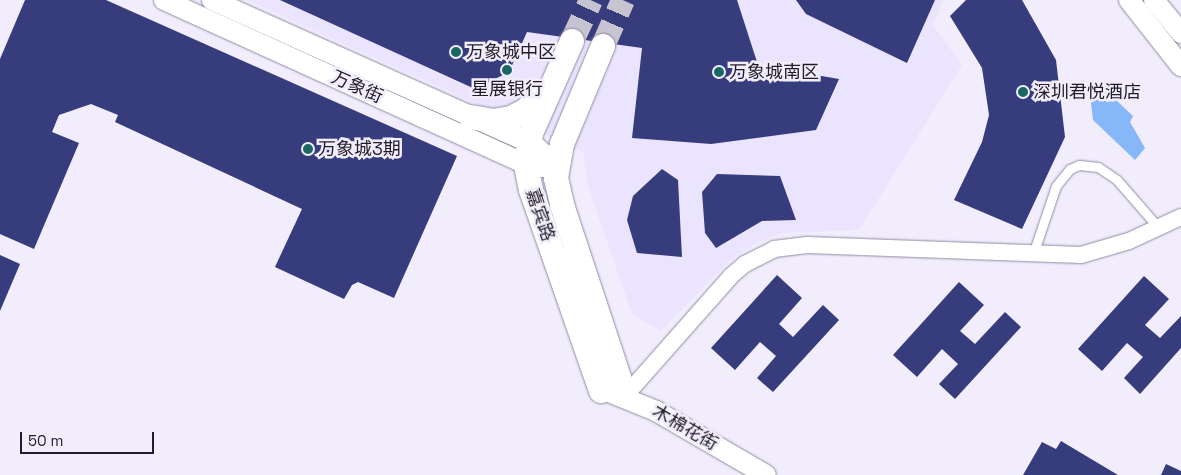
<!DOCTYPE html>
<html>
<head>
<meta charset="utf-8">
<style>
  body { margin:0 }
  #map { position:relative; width:1181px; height:475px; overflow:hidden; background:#f1edfc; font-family:"Space Grotesk","Noto Sans SC",sans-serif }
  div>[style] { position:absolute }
  .built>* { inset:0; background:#ebe4ff }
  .water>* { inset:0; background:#86b7f8 }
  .building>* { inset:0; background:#373c7c }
  .secondary-tunnel>* { height:24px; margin-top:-12px; transform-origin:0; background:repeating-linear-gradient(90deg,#c7c3d1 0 24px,transparent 0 36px) }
  .roads { filter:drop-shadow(0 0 1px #928ca3) drop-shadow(0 0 1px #928ca3) }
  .service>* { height:9px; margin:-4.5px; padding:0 4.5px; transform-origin:4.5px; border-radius:4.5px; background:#fff }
  .minor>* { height:16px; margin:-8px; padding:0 8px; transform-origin:8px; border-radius:8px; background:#fff }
  .tertiary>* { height:20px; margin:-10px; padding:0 10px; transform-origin:10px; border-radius:10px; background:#fff }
  .secondary>* { height:24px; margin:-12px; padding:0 12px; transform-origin:12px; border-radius:12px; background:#fff }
  .dots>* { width:14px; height:14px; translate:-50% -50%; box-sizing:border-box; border:2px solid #f1edfc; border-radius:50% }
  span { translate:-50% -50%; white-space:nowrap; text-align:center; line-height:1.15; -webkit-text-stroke:5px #f1edfc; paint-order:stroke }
  .poi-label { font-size:18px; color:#201d27 }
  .left { translate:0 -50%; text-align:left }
  .street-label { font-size:18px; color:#201d27 }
  .scale { position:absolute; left:20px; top:432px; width:134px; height:22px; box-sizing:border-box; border:2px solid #201d27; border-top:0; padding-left:6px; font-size:15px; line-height:18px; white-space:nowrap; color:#201d27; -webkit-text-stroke:4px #f1edfc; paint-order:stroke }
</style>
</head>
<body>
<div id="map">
  <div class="built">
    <div style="clip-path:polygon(247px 0,944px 0,933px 25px,962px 65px,859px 230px,782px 233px,758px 242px,729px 261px,661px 331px,632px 314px,588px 186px,583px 152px)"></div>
  </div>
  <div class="water">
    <div style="clip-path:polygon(1102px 87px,1133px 116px,1130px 122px,1145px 148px,1135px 160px,1093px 120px,1091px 103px)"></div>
  </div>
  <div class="building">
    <div style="clip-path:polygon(25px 0,106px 0,457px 156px,394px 298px,358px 282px,352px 285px,344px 299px,275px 267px,302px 209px,115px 122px,118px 115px,91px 104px,59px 115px,52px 132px,79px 143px,34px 249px,0 234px,0 59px)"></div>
    <div style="clip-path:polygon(280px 0,737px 0,758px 65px,839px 79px,816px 130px,711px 144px,632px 138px,642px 48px,527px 32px,509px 72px,475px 89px)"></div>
    <div style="clip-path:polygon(796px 0,935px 0,907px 63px,806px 14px)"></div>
    <div style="clip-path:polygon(966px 0,1022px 0,1056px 60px,1065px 137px,1022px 229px,954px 200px,982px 142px,989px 115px,982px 68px,950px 16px)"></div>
    <div style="clip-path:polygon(662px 169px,678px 180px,682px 257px,637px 253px,627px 220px,633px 196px)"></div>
    <div style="clip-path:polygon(717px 174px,780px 176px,796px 220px,762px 221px,716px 248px,705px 233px,702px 192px)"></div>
    <div style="clip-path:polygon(0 255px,20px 264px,0 311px)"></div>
    <div style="clip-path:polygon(777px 275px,802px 298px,779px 324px,793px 337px,823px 305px,839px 320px,773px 392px,757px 378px,776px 356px,760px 342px,735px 370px,711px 348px)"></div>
    <div style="clip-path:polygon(1144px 276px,1169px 299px,1145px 325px,1160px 338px,1181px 316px,1181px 348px,1140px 394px,1124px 378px,1143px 357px,1127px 343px,1102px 371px,1078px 349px)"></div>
    <div style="clip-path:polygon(959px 282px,984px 305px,960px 331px,975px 344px,1005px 312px,1021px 327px,955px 399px,939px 384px,958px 364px,942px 349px,917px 377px,893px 355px)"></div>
    <div style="clip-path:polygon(1061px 441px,1118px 475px,1023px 475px,1042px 442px,1056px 449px)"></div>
    <div style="clip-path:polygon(1166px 464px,1181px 471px,1181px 475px,1161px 475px)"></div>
  </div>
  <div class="secondary-tunnel">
    <div style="left:572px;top:41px;width:45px;rotate:-65.1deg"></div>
    <div style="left:603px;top:46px;width:50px;rotate:-66.5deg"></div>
  </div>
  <div class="roads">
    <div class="service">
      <div style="left:1033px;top:254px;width:72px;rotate:-71.3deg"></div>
      <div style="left:1056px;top:186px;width:22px;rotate:-51deg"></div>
      <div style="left:1070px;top:169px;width:10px;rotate:-24deg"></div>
      <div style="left:1079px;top:165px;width:19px;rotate:6deg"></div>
      <div style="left:1098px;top:167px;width:23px;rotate:34deg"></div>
      <div style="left:1117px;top:180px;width:62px;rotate:48.9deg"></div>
    </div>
    <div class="minor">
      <div style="left:625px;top:396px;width:160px;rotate:-48.5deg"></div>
      <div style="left:731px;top:276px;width:18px;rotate:-41deg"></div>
      <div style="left:745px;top:264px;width:33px;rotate:-27deg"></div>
      <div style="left:774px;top:249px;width:33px;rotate:-7deg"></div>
      <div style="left:807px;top:245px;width:274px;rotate:2.1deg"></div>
      <div style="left:1081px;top:255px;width:50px;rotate:-16.3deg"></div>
      <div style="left:1129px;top:241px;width:57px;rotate:-24.8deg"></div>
    </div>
    <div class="tertiary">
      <div style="left:164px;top:0;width:397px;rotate:24.4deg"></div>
      <div style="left:526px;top:164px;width:16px;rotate:11deg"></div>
      <div style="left:542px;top:167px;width:16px;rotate:-22deg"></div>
      <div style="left:212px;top:0;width:353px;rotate:24.2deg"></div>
      <div style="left:534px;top:145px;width:16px;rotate:43deg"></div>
      <div style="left:546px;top:156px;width:23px;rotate:67deg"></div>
      <div style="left:1129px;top:0;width:84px;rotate:51.8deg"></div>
      <div style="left:1154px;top:0;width:43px;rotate:50.7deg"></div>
      <div style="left:609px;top:392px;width:51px;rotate:22deg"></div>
      <div style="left:656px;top:411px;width:127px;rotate:30.2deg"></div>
    </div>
    <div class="secondary">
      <div style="left:572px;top:41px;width:101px;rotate:114deg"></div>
      <div style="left:531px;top:133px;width:32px;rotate:99deg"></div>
      <div style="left:526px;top:165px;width:25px;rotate:79deg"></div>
      <div style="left:531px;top:190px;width:213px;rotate:70.8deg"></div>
      <div style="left:603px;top:46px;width:106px;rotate:112.7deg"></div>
      <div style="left:562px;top:144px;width:35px;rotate:100deg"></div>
      <div style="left:556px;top:178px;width:28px;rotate:77deg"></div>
      <div style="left:562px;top:205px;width:201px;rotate:71.7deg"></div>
      <div style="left:471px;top:117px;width:22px;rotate:10deg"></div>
      <div style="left:493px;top:121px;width:18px;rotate:-9deg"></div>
      <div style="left:511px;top:118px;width:16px;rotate:-27deg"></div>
      <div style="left:525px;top:111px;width:27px;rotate:-45deg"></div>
    </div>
  </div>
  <div class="dots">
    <div style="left:456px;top:52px;background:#196665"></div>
    <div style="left:507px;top:70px;background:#196665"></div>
    <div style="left:719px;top:72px;background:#196665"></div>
    <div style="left:1023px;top:92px;background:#196665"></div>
    <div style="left:308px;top:149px;background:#196665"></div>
  </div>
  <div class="poi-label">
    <span class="left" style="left:466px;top:52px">万象城中区</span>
    <span class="left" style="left:729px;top:72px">万象城南区</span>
    <span style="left:507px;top:89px">星展银行</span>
    <span class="left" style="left:1033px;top:92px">深圳君悦酒店</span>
    <span class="left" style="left:318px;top:149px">万象城3期</span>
  </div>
  <div class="street-label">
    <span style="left:357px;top:87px;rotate:24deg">万象街</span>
    <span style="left:540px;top:215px;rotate:71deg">嘉宾路</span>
    <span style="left:685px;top:428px;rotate:30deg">木棉花街</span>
  </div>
  <div class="scale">50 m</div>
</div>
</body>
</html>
